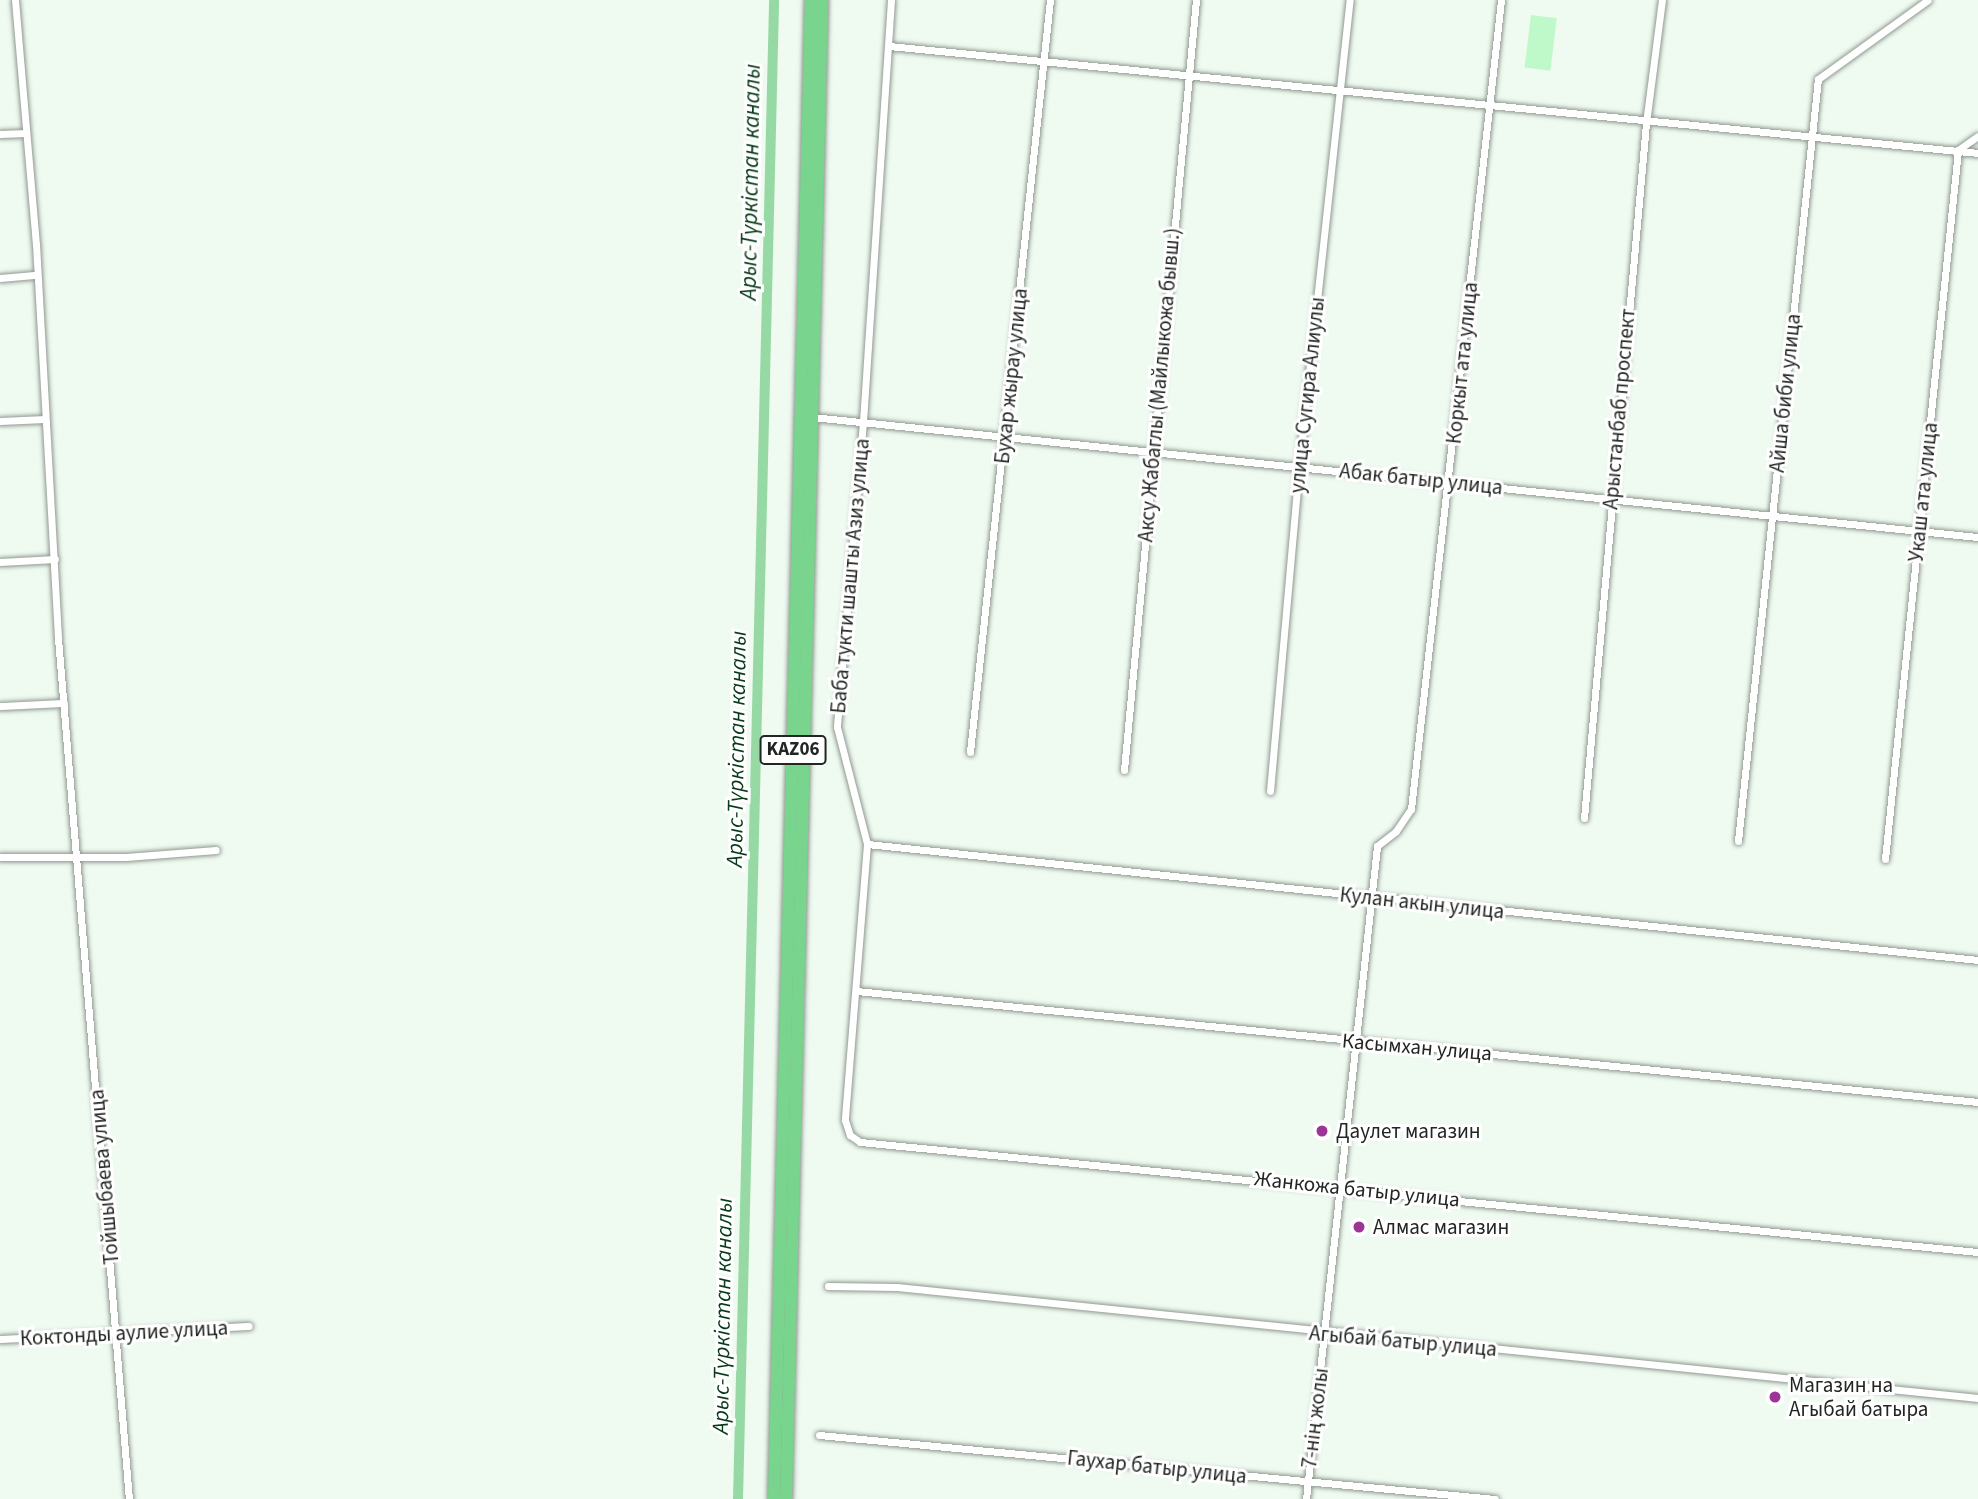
<!DOCTYPE html>
<html>
<head>
<meta charset="utf-8">
<style>
  body { margin:0 }
  #map { position:relative; width:1978px; height:1499px; overflow:hidden; background:#effaf1; font-family:"Source Sans 3",sans-serif }
  div>[style] { position:absolute }
  .green>* { inset:0; background:#bff9c9; transform-origin:0 0 }
  .canal>* { height:10px; margin:-5px; padding:0 5px; transform-origin:5px; border-radius:5px; background:#97d9a4 }
  .roads { filter:drop-shadow(0 0 2px #8f9990) drop-shadow(0 0 2px #8f9990) }
  .street>* { height:7px; margin:-3.5px; padding:0 3.5px; transform-origin:3.5px; border-radius:3.5px; background:#fff }
  .highway>* { height:12px; margin:-6px; padding:0 6px; transform-origin:6px; border-radius:6px; background:#79d48e }
  .dots>* { width:19px; height:19px; translate:-50% -50%; box-sizing:border-box; border:4px solid #fff; border-radius:50% }
  span { translate:-50% -50%; white-space:nowrap; text-align:center; line-height:1.15; -webkit-text-stroke:6px #fff; paint-order:stroke }
  .shield-label span { padding:2px 5px; background:#fff; border:2px solid; border-radius:5px; -webkit-text-stroke-width:0 }
  .shield-label { font-size:19px; color:#222623; font-weight:700 }
  .street-label { font-size:21px; color:#222623 }
  .poi-label { font-size:21px; color:#222623 }
  .left { translate:0 -50%; text-align:left }
  .water-label { font-size:23px; color:#063a18; font-style:italic }
</style>
</head>
<body>
<div id="map">
  <div class="green">
    <div style="left:1531px;top:15px;width:26px;height:53px;rotate:7deg"></div>
  </div>
  <div class="canal">
    <div style="left:738px;top:1499px;width:1499px;rotate:-88.62deg"></div>
  </div>
  <div class="roads">
    <div class="street">
      <div style="left:15px;top:0;width:245px;rotate:85.1deg"></div>
      <div style="left:36px;top:244px;width:395px;rotate:86.8deg"></div>
      <div style="left:58px;top:638px;width:864px;rotate:85.29deg"></div>
      <div style="left:891px;top:0;width:423px;rotate:93.8deg"></div>
      <div style="left:863px;top:422px;width:306px;rotate:94.9deg"></div>
      <div style="left:837px;top:727px;width:121px;rotate:75.6deg"></div>
      <div style="left:867px;top:844px;width:277px;rotate:94.6deg"></div>
      <div style="left:845px;top:1120px;width:16px;rotate:72deg"></div>
      <div style="left:850px;top:1135px;width:12px;rotate:35deg"></div>
      <div style="left:860px;top:1142px;width:1123px;rotate:5.62deg"></div>
      <div style="left:889px;top:46px;width:1094px;rotate:5.61deg"></div>
      <div style="left:0;top:134px;width:26px;rotate:-2deg"></div>
      <div style="left:0;top:278px;width:37px;rotate:-5deg"></div>
      <div style="left:812px;top:417px;width:1172px;rotate:5.88deg"></div>
      <div style="left:0;top:421px;width:45px;rotate:-2.5deg"></div>
      <div style="left:0;top:562px;width:55px;rotate:-3.1deg"></div>
      <div style="left:0;top:706px;width:64px;rotate:-2.7deg"></div>
      <div style="left:970px;top:752px;width:756px;rotate:-83.93deg"></div>
      <div style="left:1124px;top:770px;width:773px;rotate:-84.66deg"></div>
      <div style="left:1270px;top:791px;width:326px;rotate:-84.9deg"></div>
      <div style="left:1299px;top:466px;width:469px;rotate:-83.8deg"></div>
      <div style="left:1584px;top:818px;width:698px;rotate:-84.9deg"></div>
      <div style="left:1646px;top:123px;width:124px;rotate:-82.6deg"></div>
      <div style="left:1738px;top:841px;width:766px;rotate:-84.01deg"></div>
      <div style="left:1818px;top:79px;width:135px;rotate:-35.7deg"></div>
      <div style="left:867px;top:844px;width:1117px;rotate:5.96deg"></div>
      <div style="left:0;top:857px;width:126px"></div>
      <div style="left:126px;top:857px;width:90px;rotate:-4.4deg"></div>
      <div style="left:1885px;top:859px;width:713px;rotate:-84.12deg"></div>
      <div style="left:1958px;top:150px;width:24px;rotate:-35deg"></div>
      <div style="left:856px;top:991px;width:1127px;rotate:5.65deg"></div>
      <div style="left:828px;top:1286px;width:69px;rotate:0.8deg"></div>
      <div style="left:897px;top:1287px;width:1087px;rotate:5.86deg"></div>
      <div style="left:0;top:1339px;width:249px;rotate:-3deg"></div>
      <div style="left:819px;top:1435px;width:679px;rotate:5.41deg"></div>
      <div style="left:1306px;top:1499px;width:657px;rotate:-83.79deg"></div>
      <div style="left:1377px;top:846px;width:24px;rotate:-38deg"></div>
      <div style="left:1396px;top:831px;width:27px;rotate:-56deg"></div>
      <div style="left:1411px;top:809px;width:814px;rotate:-83.65deg"></div>
    </div>
    <div class="highway">
      <div style="left:774px;top:1499px;width:1499px;rotate:-88.59deg"></div>
      <div style="left:786px;top:1499px;width:1499px;rotate:-88.62deg"></div>
    </div>
  </div>
  <div class="dots">
    <div style="left:1322px;top:1131px;background:#9d3597"></div>
    <div style="left:1359px;top:1227px;background:#9d3597"></div>
    <div style="left:1775px;top:1397px;background:#9d3597"></div>
  </div>
  <div class="shield-label">
    <span style="left:793px;top:750px">KАZ06</span>
  </div>
  <div class="street-label">
    <span style="left:1462px;top:363px;rotate:-84deg">Коркыт ата улица</span>
    <span style="left:1011px;top:376px;rotate:-84deg">Бухар жырау улица</span>
    <span style="left:1159px;top:385px;rotate:-85deg">Аксу Жабаглы (Майлыкожа бывш.)</span>
    <span style="left:1785px;top:393px;rotate:-84deg">Айша биби улица</span>
    <span style="left:1307px;top:395px;rotate:-84deg">улица Сугира Алиулы</span>
    <span style="left:1619px;top:409px;rotate:-85deg">Арыстанбаб проспект</span>
    <span style="left:1421px;top:479px;rotate:6deg">Абак батыр улица</span>
    <span style="left:1923px;top:492px;rotate:-84deg">Укаш ата улица</span>
    <span style="left:850px;top:576px;rotate:-85deg">Баба тукти шашты Азиз улица</span>
    <span style="left:1422px;top:903px;rotate:6deg">Кулан акын улица</span>
    <span style="left:1417px;top:1047px;rotate:5deg">Касымхан улица</span>
    <span style="left:104px;top:1177px;rotate:-95deg">Тойшыбаева улица</span>
    <span style="left:1357px;top:1189px;rotate:6deg">Жанкожа батыр улица</span>
    <span style="left:124px;top:1333px;rotate:-3deg">Коктонды аулие улица</span>
    <span style="left:1403px;top:1341px;rotate:5deg">Агыбай батыр улица</span>
    <span style="left:1315px;top:1418px;rotate:-83deg">7-нің жолы</span>
    <span style="left:1157px;top:1467px;rotate:6deg">Гаухар батыр улица</span>
  </div>
  <div class="poi-label">
    <span class="left" style="left:1336px;top:1131px">Даулет магазин</span>
    <span class="left" style="left:1373px;top:1227px">Алмас магазин</span>
    <span class="left" style="left:1789px;top:1397px">Магазин на<br>Агыбай батыра</span>
  </div>
  <div class="water-label">
    <span style="left:751px;top:182px;rotate:-89deg">Арыс-Түркістан каналы</span>
    <span style="left:737px;top:749px;rotate:-89deg">Арыс-Түркістан каналы</span>
    <span style="left:723px;top:1316px;rotate:-89deg">Арыс-Түркістан каналы</span>
  </div>
</div>
</body>
</html>
